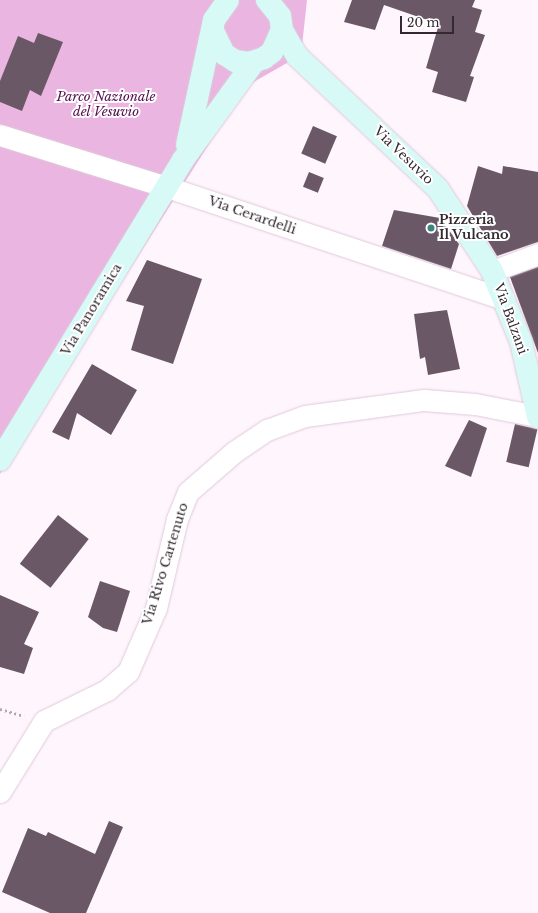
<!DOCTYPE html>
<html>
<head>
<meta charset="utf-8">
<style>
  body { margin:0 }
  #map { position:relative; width:538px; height:913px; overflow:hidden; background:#fff5fd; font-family:"Libre Baskerville",serif }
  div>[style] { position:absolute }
  .green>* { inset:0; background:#eab5e0 }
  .building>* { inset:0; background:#6b5867; transform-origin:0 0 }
  .path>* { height:2.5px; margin-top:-1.25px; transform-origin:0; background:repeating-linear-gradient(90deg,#b2a9b0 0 2px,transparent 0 5px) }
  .roads { filter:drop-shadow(0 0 1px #dfc9db) drop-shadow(0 0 1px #dfc9db) }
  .street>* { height:21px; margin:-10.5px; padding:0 10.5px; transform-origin:10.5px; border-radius:10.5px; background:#fff }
  .secondary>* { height:22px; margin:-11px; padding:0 11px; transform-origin:11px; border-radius:11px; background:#d7faf7 }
  .dots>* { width:11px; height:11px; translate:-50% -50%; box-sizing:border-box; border:2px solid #fff; border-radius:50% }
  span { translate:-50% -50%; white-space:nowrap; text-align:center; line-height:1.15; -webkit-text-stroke:4px #fff; paint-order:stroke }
  .park-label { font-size:13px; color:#550d4e; font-style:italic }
  .street-label { font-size:13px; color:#332a31 }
  .poi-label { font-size:13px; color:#332a31; font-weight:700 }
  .left { translate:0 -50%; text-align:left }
  .scale { position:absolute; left:400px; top:16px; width:54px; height:18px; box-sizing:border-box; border:2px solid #332a31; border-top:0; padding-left:5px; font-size:12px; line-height:14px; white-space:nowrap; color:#332a31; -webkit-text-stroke:3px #fff; paint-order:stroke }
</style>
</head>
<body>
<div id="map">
  <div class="green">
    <div style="clip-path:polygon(0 0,307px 0,301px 55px,245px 87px,0 474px)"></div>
  </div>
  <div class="building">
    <div style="clip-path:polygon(352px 0,475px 0,472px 7px,482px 10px,475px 32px,485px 35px,470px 76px,474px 77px,466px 102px,432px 92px,438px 72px,426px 68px,439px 24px,384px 5px,375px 30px,344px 22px)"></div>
    <div style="clip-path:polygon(38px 33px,63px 42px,41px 96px,30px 90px,22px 111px,0 102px,0 81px,18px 36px,34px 43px)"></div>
    <div style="left:313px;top:126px;width:26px;height:30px;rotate:23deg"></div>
    <div style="clip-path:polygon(478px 166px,502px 174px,503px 166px,538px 172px,538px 242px,497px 256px,467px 206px)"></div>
    <div style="left:309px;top:172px;width:16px;height:16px;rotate:22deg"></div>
    <div style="clip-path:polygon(394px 210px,440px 218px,459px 244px,451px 269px,382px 246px)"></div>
    <div style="clip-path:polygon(147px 260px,202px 279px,173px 364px,131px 350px,144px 306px,126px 301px)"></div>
    <div style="clip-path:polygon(538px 267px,538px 353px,510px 277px)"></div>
    <div style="clip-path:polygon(447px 310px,460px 369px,428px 375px,425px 357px,420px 359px,414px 314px)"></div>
    <div style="clip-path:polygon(92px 364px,137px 390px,111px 435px,77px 413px,69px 440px,52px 432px)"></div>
    <div style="clip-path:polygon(469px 420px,487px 428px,471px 477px,445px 466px)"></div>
    <div style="left:515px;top:424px;width:23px;height:39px;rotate:13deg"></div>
    <div style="left:58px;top:515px;width:39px;height:62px;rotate:38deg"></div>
    <div style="clip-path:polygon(100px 581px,130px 591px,117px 632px,103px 628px,88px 617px)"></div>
    <div style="clip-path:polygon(0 595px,39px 612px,24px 644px,33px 648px,24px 674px,0 667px)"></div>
    <div style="clip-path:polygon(109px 821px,123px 827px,86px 913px,50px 913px,2px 892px,28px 828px,46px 836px,48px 832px,95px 854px)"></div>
  </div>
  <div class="path">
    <div style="left:0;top:709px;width:25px;rotate:16deg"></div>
  </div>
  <div class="roads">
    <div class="street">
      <div style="left:0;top:135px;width:175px;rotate:17.3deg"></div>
      <div style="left:167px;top:187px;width:355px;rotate:18.4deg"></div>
      <div style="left:492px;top:271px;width:49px;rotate:-20.3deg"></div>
      <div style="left:0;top:792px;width:84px;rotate:-58.2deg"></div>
      <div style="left:44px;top:721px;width:70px;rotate:-26.2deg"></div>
      <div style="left:107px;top:690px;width:28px;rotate:-41deg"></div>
      <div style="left:128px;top:672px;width:70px;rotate:-66.4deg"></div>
      <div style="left:156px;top:608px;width:91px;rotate:-76.7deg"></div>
      <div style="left:177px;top:519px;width:29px;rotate:-68deg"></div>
      <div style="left:188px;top:492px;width:61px;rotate:-41deg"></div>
      <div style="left:234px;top:452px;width:40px;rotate:-34deg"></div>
      <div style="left:267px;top:430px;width:40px;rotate:-20.2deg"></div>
      <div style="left:305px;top:416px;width:120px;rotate:-7.7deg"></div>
      <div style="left:424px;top:400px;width:51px;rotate:4.5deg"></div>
      <div style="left:475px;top:404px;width:63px;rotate:11deg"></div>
    </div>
    <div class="secondary">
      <div style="left:282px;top:30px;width:30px;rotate:60deg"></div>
      <div style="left:297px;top:56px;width:194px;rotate:43.3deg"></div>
      <div style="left:438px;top:189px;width:98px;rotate:56.6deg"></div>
      <div style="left:492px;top:271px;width:77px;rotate:67.8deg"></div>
      <div style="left:521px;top:342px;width:77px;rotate:77.2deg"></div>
      <div style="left:213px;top:31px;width:25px;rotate:64deg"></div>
      <div style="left:224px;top:54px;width:13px;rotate:32deg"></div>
      <div style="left:235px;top:61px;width:14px;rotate:8deg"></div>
      <div style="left:249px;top:63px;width:16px;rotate:-18deg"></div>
      <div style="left:264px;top:58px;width:10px;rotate:-37deg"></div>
      <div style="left:272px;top:52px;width:24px;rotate:-66deg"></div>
      <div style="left:282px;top:30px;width:14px;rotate:-98deg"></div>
      <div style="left:280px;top:16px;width:21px;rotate:-129deg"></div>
      <div style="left:187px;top:145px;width:128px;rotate:-77.8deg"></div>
      <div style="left:214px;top:20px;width:24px;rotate:-55deg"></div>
      <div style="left:0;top:460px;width:351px;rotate:-58.6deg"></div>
      <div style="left:183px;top:160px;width:121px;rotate:-54.1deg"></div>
    </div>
  </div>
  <div class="dots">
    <div style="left:431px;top:228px;background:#3d847e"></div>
  </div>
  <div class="park-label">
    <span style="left:106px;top:105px">Parco Nazionale<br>del Vesuvio</span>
  </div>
  <div class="street-label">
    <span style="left:403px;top:156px;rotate:44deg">Via Vesuvio</span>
    <span style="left:252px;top:216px;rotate:19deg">Via Cerardelli</span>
    <span style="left:92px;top:310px;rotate:-59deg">Via Panoramica</span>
    <span style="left:510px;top:319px;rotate:70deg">Via Balzani</span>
    <span style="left:166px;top:564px;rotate:-73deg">Via Rivo Cartenuto</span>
  </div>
  <div class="poi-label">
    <span class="left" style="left:439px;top:228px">Pizzeria<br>Il Vulcano</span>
  </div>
  <div class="scale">20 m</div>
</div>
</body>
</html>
